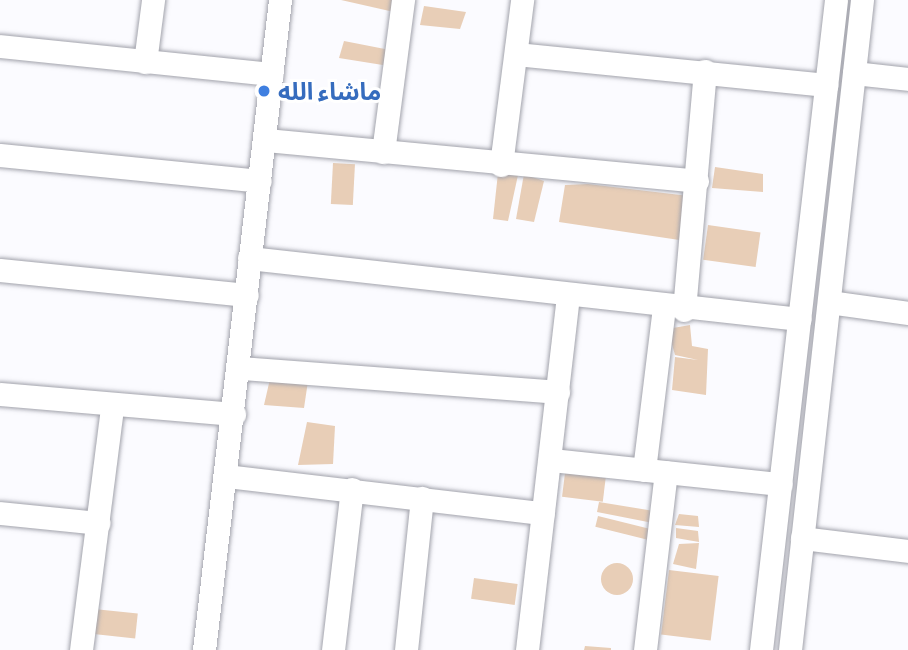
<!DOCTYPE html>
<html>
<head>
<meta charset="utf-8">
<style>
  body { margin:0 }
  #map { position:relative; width:908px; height:650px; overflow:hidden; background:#fbfbff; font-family:Commissioner,"Noto Sans Arabic",sans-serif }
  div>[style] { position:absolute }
  .building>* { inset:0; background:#e8ceb7; transform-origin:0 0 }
  .round { border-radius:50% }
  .roads { filter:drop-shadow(0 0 2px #a2a3ac) drop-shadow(0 0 2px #a2a3ac) }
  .minor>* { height:23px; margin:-11.5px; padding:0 11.5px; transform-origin:11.5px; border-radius:11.5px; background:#fff }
  .dots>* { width:19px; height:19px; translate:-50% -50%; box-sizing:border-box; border:4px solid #fff; border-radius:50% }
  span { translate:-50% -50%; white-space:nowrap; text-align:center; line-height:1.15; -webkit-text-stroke:6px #fff; paint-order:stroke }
  .shop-label { font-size:24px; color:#366cbe; font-weight:700 }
  .left { translate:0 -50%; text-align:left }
</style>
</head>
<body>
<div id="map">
  <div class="building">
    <div style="clip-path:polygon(341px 0,396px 0,394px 12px)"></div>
    <div style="clip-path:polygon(424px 6px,466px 12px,460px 29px,420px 25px)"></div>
    <div style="clip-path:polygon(344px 41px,390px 50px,389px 66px,339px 58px)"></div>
    <div style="left:333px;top:163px;width:22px;height:41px;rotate:3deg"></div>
    <div style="clip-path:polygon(715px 167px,763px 174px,763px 192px,712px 188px)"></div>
    <div style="clip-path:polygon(498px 173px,518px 175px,508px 221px,493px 219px)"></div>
    <div style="clip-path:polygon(524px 174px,544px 181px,534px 222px,516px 219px)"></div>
    <div style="clip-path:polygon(588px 184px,689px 196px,686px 241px,559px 222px,565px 185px)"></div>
    <div style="left:708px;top:225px;width:53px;height:35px;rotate:8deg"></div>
    <div style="clip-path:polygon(690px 325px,692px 346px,708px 349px,706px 395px,672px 390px,675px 357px,698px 360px,675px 355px,671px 341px,673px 328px)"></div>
    <div style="clip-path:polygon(270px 379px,308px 381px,304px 408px,264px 405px)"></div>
    <div style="clip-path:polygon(307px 422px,335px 426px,333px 464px,298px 465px)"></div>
    <div style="left:565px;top:473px;width:41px;height:24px;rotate:7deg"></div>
    <div style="clip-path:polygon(599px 502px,654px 511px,653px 523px,597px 512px)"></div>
    <div style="clip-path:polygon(679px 514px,698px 516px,699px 527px,675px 525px)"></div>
    <div style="left:598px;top:516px;width:56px;height:11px;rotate:14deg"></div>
    <div style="clip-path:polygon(676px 528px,698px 531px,699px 542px,676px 538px)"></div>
    <div style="clip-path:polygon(699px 543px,696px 569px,673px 564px,679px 544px)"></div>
    <div class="round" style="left:601px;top:563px;width:32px;height:32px"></div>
    <div style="left:669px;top:570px;width:50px;height:65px;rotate:7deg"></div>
    <div style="left:474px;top:578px;width:44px;height:21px;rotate:8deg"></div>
    <div style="left:94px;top:609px;width:44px;height:25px;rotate:6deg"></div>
    <div style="clip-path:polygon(585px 646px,611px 648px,611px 650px,584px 650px)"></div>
  </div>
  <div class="roads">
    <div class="minor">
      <div style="left:0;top:46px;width:273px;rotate:5.9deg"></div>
      <div style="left:516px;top:54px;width:312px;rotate:5.7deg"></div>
      <div style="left:145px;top:62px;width:63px;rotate:-82.6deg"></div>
      <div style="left:854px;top:73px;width:54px;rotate:6.3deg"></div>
      <div style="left:266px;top:140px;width:433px;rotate:5.4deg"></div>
      <div style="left:383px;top:152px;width:153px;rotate:-82.5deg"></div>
      <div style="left:0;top:155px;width:261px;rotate:5.7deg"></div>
      <div style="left:501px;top:165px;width:166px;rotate:-82.7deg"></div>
      <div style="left:249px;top:258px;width:554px;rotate:6.32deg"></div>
      <div style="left:0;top:270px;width:248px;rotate:5.8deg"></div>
      <div style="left:829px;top:302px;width:80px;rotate:7.9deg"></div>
      <div style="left:684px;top:310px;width:240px;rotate:-85deg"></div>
      <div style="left:241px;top:368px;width:318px;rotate:4.3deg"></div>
      <div style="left:0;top:394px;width:235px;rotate:4.9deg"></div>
      <div style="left:551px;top:460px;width:231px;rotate:6deg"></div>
      <div style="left:644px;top:470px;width:163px;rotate:-83deg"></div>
      <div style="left:226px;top:476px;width:319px;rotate:6.7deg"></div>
      <div style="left:0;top:513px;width:99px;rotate:5.8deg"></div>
      <div style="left:802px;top:538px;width:107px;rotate:7deg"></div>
      <div style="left:81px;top:650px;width:245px;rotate:-82.7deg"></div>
      <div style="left:204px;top:650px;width:654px;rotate:-83.33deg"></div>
      <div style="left:333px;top:650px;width:162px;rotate:-83.3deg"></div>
      <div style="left:406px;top:650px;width:153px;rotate:-84deg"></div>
      <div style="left:527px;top:650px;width:355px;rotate:-83.4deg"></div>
      <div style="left:645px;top:650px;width:179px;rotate:-83.3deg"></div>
      <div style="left:761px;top:650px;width:654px;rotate:-83.42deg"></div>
      <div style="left:790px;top:650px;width:654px;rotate:-83.68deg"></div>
    </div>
  </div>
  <div class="dots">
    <div style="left:264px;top:91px;background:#3f7fe0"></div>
  </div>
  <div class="shop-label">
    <span class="left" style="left:278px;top:91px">ماشاء الله</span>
  </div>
</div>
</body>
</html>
